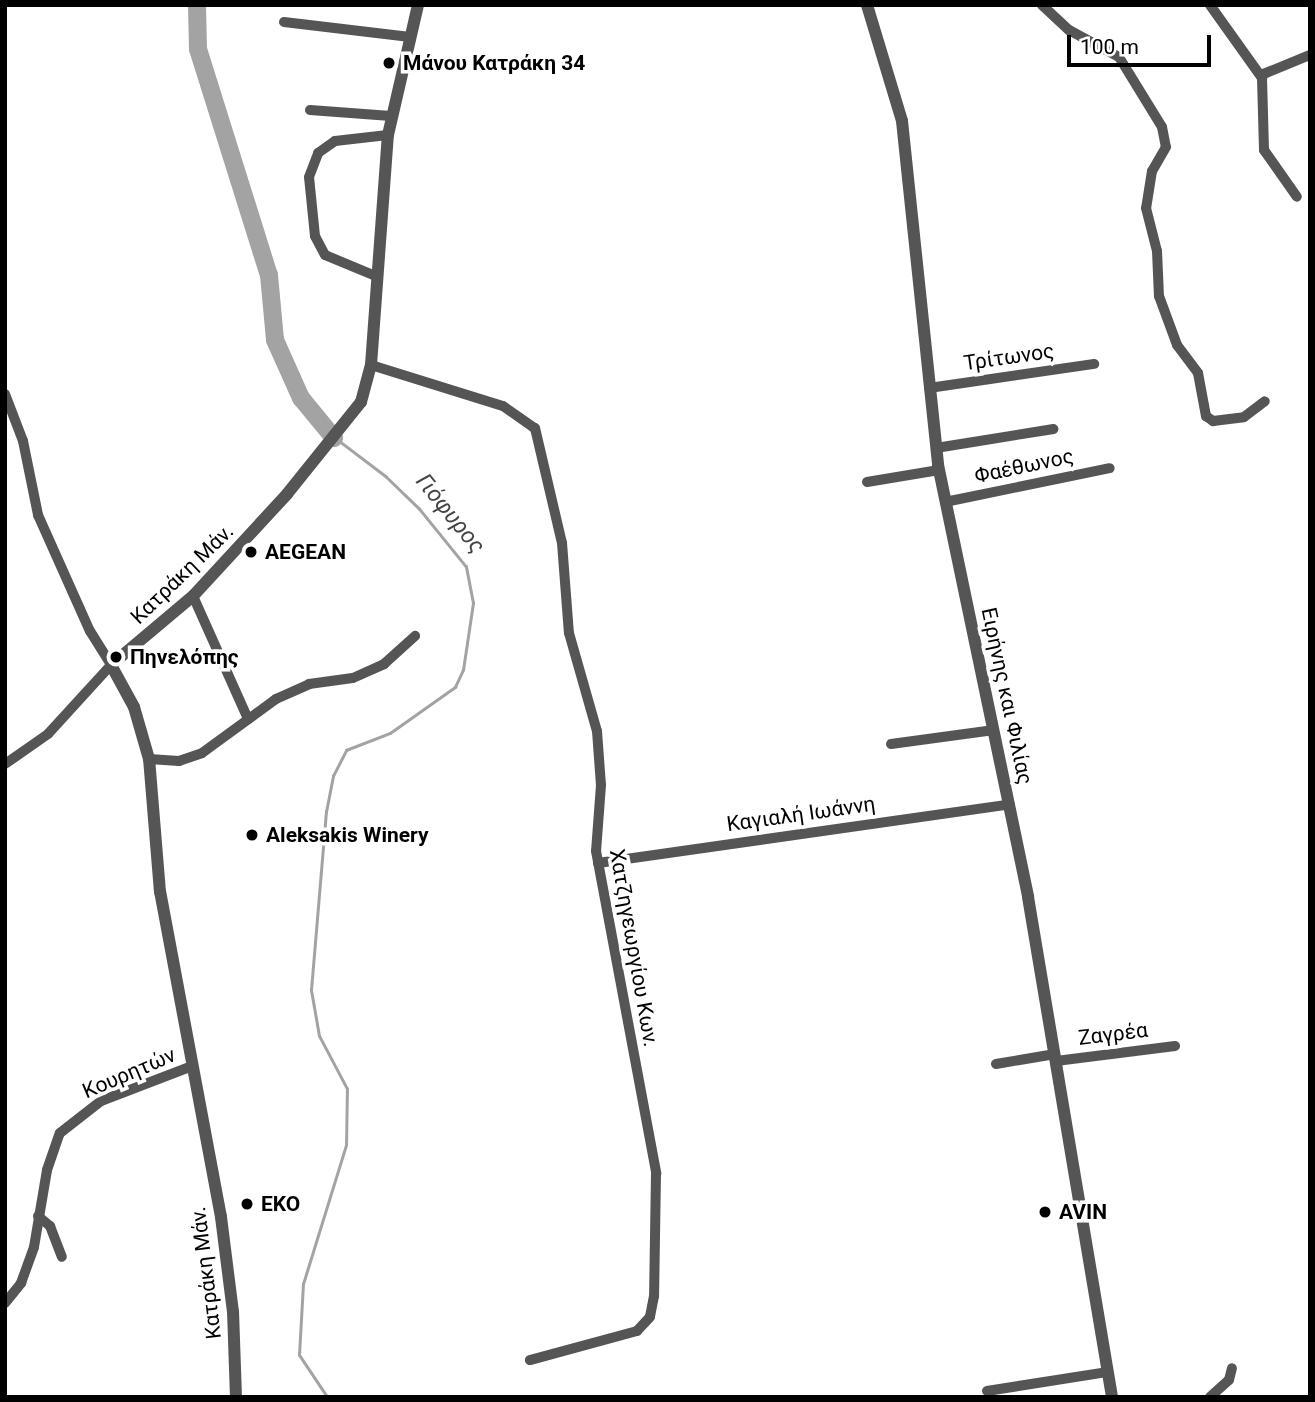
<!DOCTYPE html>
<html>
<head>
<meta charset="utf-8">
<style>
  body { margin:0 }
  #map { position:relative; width:1315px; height:1402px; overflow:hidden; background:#fff; font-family:Roboto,sans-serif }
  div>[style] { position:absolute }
  .stream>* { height:2.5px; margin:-1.25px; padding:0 1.25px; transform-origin:1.25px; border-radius:1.25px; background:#a3a3a3 }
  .river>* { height:18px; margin:-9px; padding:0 9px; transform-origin:9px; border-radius:9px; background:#a3a3a3 }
  .minor>* { height:10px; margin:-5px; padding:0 5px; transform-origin:5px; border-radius:5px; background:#555 }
  .tertiary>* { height:12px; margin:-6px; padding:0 6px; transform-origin:6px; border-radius:6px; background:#555 }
  .dots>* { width:19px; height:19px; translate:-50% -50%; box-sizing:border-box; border:4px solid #fff; border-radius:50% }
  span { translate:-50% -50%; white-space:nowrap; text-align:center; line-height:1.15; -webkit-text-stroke:7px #fff; paint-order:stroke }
  .poi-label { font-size:21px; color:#000; font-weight:700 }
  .left { translate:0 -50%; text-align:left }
  .street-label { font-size:21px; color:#000 }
  .water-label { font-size:23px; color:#444; font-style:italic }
  .frame { position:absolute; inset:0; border:7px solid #000; pointer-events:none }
  .scale { position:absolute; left:1067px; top:35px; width:144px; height:32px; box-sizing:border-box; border:4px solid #000; border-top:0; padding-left:9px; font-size:21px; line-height:24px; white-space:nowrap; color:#000; -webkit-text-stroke:5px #fff; paint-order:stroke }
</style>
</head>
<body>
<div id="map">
  <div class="stream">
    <div style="left:327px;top:1397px;width:50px;rotate:-123.7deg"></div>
    <div style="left:299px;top:1355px;width:71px;rotate:-86.8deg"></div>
    <div style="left:303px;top:1284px;width:145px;rotate:-72.8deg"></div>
    <div style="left:346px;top:1145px;width:56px;rotate:-89deg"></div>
    <div style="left:347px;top:1089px;width:60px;rotate:-117.8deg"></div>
    <div style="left:319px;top:1036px;width:47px;rotate:-99.9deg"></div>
    <div style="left:311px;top:990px;width:179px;rotate:-85.2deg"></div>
    <div style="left:326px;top:812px;width:37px;rotate:-79deg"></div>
    <div style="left:333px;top:776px;width:29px;rotate:-63deg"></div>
    <div style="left:346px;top:750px;width:47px;rotate:-21.1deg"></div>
    <div style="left:390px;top:733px;width:80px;rotate:-35.3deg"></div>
    <div style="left:455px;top:687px;width:19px;rotate:-65deg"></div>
    <div style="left:463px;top:670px;width:68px;rotate:-81.5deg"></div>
    <div style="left:473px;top:603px;width:37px;rotate:-101deg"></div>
    <div style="left:466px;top:567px;width:75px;rotate:-129deg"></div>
    <div style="left:419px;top:509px;width:46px;rotate:-135.9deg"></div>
    <div style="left:386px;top:477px;width:63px;rotate:-142.8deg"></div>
  </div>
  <div class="river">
    <div style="left:197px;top:5px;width:44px;rotate:88.7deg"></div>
    <div style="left:198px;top:49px;width:237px;rotate:72.6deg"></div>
    <div style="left:269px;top:275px;width:65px;rotate:84.7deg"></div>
    <div style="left:275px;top:340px;width:64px;rotate:65.9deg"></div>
    <div style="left:301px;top:398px;width:52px;rotate:50.5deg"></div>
  </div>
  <div class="minor">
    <div style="left:1042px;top:5px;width:37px;rotate:43deg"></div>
    <div style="left:1069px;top:30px;width:57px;rotate:28.4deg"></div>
    <div style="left:1119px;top:57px;width:82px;rotate:58.4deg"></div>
    <div style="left:1162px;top:127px;width:20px;rotate:79deg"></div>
    <div style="left:1166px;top:147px;width:28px;rotate:120deg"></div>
    <div style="left:1152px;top:171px;width:37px;rotate:99deg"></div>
    <div style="left:1146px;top:208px;width:44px;rotate:75.7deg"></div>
    <div style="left:1157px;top:251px;width:45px;rotate:87.5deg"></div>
    <div style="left:1159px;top:296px;width:52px;rotate:69.8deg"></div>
    <div style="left:1177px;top:345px;width:35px;rotate:53deg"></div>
    <div style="left:1198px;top:373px;width:44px;rotate:79.5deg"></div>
    <div style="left:1206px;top:416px;width:9px;rotate:36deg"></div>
    <div style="left:1213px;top:421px;width:31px;rotate:-7deg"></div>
    <div style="left:1244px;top:417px;width:26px;rotate:-37deg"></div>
    <div style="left:1210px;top:5px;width:90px;rotate:54.5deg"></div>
    <div style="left:1262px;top:78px;width:72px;rotate:88.4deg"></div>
    <div style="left:1264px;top:150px;width:57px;rotate:54.9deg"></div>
    <div style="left:284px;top:22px;width:127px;rotate:6.8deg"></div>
    <div style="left:1261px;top:75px;width:53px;rotate:-22.2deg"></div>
    <div style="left:310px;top:110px;width:81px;rotate:4.2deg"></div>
    <div style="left:378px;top:277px;width:57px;rotate:-157.5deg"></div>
    <div style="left:325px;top:255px;width:21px;rotate:-118deg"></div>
    <div style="left:315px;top:236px;width:59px;rotate:-95.8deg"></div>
    <div style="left:309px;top:177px;width:26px;rotate:-69deg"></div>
    <div style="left:318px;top:153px;width:21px;rotate:-35deg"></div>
    <div style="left:335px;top:141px;width:53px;rotate:-6.5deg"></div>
    <div style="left:371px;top:365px;width:138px;rotate:17.3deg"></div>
    <div style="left:503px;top:406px;width:39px;rotate:35deg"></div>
    <div style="left:535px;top:428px;width:118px;rotate:76.8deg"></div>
    <div style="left:562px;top:543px;width:90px;rotate:85.6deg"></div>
    <div style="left:569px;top:633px;width:102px;rotate:74.1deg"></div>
    <div style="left:597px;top:731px;width:54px;rotate:85.8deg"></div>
    <div style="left:601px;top:785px;width:66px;rotate:94.3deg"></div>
    <div style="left:596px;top:851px;width:328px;rotate:79.4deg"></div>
    <div style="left:656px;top:1173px;width:123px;rotate:90.9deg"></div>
    <div style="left:654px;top:1296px;width:21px;rotate:101deg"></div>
    <div style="left:650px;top:1317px;width:19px;rotate:133deg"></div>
    <div style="left:637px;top:1331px;width:111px;rotate:164.8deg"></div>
    <div style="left:929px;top:388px;width:167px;rotate:-8.3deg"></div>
    <div style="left:5px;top:394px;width:50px;rotate:69deg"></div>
    <div style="left:23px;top:441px;width:76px;rotate:78.5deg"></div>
    <div style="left:38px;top:515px;width:127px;rotate:65.9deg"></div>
    <div style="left:90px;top:631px;width:40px;rotate:58deg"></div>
    <div style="left:111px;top:665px;width:93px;rotate:132.4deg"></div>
    <div style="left:48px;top:734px;width:52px;rotate:145.1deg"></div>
    <div style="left:936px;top:448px;width:119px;rotate:-9.2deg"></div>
    <div style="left:867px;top:482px;width:73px;rotate:-9.5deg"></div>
    <div style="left:945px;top:502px;width:168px;rotate:-11.6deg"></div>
    <div style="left:193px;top:596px;width:135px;rotate:65.9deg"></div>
    <div style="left:891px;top:744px;width:104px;rotate:-7.7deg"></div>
    <div style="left:149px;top:759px;width:30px;rotate:4deg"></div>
    <div style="left:179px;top:761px;width:24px;rotate:-19deg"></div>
    <div style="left:202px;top:753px;width:92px;rotate:-36.1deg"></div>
    <div style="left:276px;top:699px;width:36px;rotate:-24deg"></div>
    <div style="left:309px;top:684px;width:44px;rotate:-7.8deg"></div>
    <div style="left:353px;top:678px;width:34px;rotate:-24deg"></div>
    <div style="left:384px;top:664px;width:42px;rotate:-42.1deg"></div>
    <div style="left:598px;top:863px;width:416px;rotate:-8.1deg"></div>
    <div style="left:1056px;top:1061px;width:120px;rotate:-7.2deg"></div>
    <div style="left:996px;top:1064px;width:60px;rotate:-9.6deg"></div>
    <div style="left:38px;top:1216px;width:16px;rotate:40deg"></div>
    <div style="left:50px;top:1226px;width:33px;rotate:69deg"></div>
    <div style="left:5px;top:1303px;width:26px;rotate:-51deg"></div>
    <div style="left:21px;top:1283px;width:38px;rotate:-70deg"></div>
    <div style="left:34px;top:1247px;width:78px;rotate:-80.4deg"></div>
    <div style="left:47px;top:1170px;width:39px;rotate:-71deg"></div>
    <div style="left:60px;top:1133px;width:52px;rotate:-38deg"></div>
    <div style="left:101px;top:1101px;width:97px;rotate:-21deg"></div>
    <div style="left:987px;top:1391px;width:121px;rotate:-9deg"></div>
    <div style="left:1210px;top:1397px;width:25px;rotate:-42deg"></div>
    <div style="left:1229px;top:1380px;width:12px;rotate:-76deg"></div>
  </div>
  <div class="tertiary">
    <div style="left:867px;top:5px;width:121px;rotate:73.2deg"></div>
    <div style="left:902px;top:121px;width:346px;rotate:84deg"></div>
    <div style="left:938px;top:465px;width:441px;rotate:78.2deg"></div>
    <div style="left:1028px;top:897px;width:507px;rotate:80.46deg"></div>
    <div style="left:236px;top:1397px;width:85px;rotate:-92deg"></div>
    <div style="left:233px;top:1312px;width:96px;rotate:-97.2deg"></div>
    <div style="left:221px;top:1217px;width:331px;rotate:-100.6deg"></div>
    <div style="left:160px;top:892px;width:133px;rotate:-94.7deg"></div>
    <div style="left:149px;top:759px;width:54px;rotate:-106.1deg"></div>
    <div style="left:134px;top:707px;width:48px;rotate:-118.7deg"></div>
    <div style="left:111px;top:665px;width:107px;rotate:-40.1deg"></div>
    <div style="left:193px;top:596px;width:139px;rotate:-47.3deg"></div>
    <div style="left:287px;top:494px;width:118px;rotate:-51.2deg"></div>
    <div style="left:361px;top:402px;width:38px;rotate:-75deg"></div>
    <div style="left:371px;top:365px;width:231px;rotate:-85.8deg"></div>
    <div style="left:388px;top:135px;width:133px;rotate:-77deg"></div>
  </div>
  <div class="dots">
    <div style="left:389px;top:63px;background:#000"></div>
    <div style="left:251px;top:552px;background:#000"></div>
    <div style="left:116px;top:657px;background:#000"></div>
    <div style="left:252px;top:835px;background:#000"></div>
    <div style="left:247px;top:1204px;background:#000"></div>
    <div style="left:1045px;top:1212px;background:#000"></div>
  </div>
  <div class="poi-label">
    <span class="left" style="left:403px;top:63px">Μάνου Κατράκη 34</span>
    <span class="left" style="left:265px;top:552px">AEGEAN</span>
    <span class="left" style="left:130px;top:657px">Πηνελόπης</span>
    <span class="left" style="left:266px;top:835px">Aleksakis Winery</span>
    <span class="left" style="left:261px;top:1204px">EKO</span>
    <span class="left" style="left:1059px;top:1212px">AVIN</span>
  </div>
  <div class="street-label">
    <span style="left:1009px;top:357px;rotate:-8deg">Τρίτωνος</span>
    <span style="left:1024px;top:466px;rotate:-12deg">Φαέθωνος</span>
    <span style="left:182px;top:574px;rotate:-44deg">Κατράκη Μάν.</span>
    <span style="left:1007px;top:696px;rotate:78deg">Ειρήνης και Φιλίας</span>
    <span style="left:801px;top:814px;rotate:-8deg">Καγιαλή Ιωάννη</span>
    <span style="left:634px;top:948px;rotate:80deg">Χατζηγεωργίου Κων.</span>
    <span style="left:1113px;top:1034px;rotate:-7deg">Ζαγρέα</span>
    <span style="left:129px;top:1073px;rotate:-23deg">Κουρητών</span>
    <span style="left:206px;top:1273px;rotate:-97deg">Κατράκη Μάν.</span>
  </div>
  <div class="water-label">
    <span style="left:450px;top:514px;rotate:51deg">Γιόφυρος</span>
  </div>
  <div class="frame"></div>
  <div class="scale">100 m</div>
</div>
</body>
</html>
